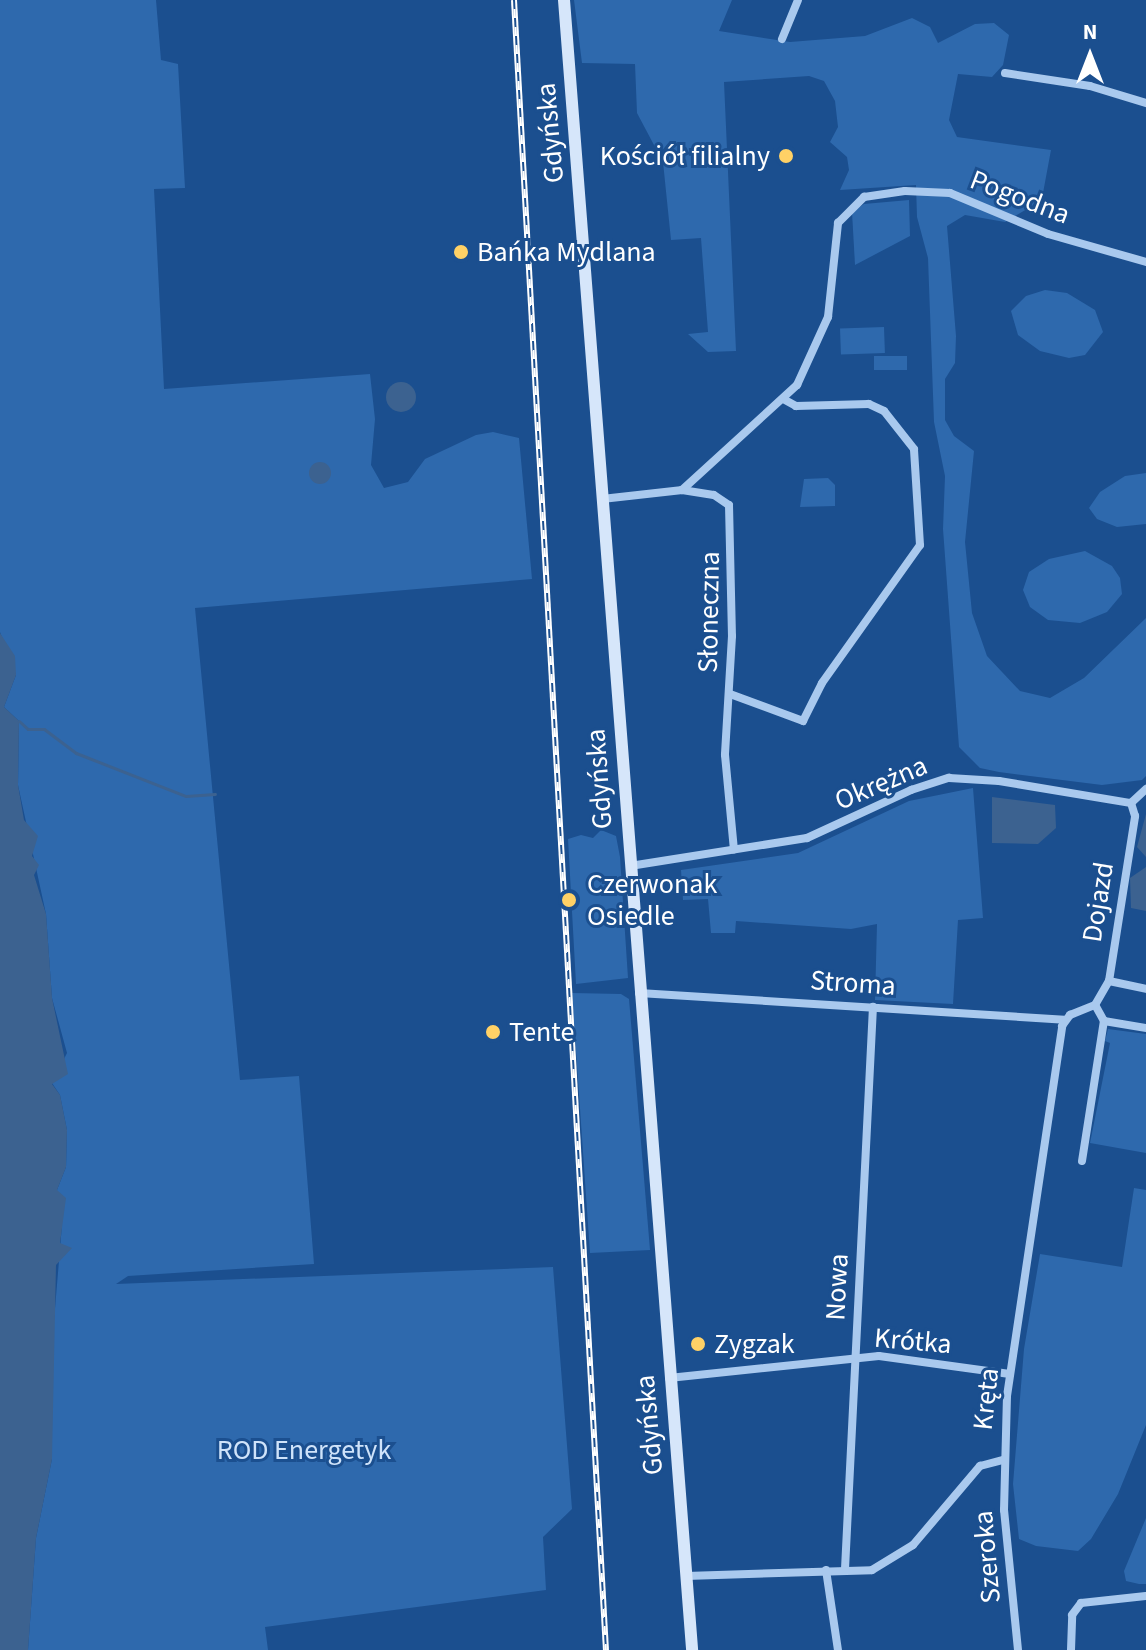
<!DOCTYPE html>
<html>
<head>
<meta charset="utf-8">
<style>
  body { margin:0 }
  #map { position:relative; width:1146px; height:1650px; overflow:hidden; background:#1b4f8f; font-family:"Source Sans 3",sans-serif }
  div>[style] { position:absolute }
  .green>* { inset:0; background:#2e69ad; transform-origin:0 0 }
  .water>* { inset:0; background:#3c6290 }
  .round { border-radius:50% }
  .stream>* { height:3px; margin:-1.5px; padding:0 1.5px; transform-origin:1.5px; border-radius:1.5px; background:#3c6290 }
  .street>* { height:8px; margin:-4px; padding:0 4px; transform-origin:4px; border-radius:4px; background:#a9c9ee }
  .secondary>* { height:12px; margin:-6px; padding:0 6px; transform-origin:6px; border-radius:6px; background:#d6e6fa }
  .rail>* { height:6px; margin-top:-3px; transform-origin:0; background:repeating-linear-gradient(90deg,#1b4f8f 0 9px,#fff 0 18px); box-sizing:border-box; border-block:2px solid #fff }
  .dots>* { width:22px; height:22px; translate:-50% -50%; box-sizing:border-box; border:4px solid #1b4f8f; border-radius:50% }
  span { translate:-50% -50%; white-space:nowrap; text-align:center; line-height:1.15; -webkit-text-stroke:6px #1b4f8f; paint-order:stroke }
  .street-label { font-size:28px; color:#fff }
  .poi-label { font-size:28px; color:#fff }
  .right { translate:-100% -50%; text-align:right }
  .left { translate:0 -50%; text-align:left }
  .park-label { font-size:28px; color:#cfe3fa }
  .north { position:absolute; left:1050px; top:16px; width:80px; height:80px; -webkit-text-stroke:6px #1b4f8f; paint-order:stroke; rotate:0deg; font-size:22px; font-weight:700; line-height:32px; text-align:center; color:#fff }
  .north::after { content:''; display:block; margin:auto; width:28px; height:36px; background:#fff; clip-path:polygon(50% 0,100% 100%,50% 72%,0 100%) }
</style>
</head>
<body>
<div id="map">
  <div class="green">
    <div style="clip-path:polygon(0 0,156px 0,161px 60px,178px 64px,185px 188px,154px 189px,164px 389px,370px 374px,375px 419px,371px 465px,384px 488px,408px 482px,425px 459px,476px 435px,493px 432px,519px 438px,532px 579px,195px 608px,240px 1080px,299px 1076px,314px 1264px,128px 1276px,116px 1284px,553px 1267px,572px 1509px,543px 1537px,546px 1590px,265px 1627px,268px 1650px,28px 1650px,36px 1538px,52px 1459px,50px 1368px,62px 1225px,57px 1190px,66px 1167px,67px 1130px,60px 1095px,52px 1083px,67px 1053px,52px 998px,46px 914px,18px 785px,19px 721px,4px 707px,16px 675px,0 632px)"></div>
    <div style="clip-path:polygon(574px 0,732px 0,719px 31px,790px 42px,865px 36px,912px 18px,930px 27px,938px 43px,975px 24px,994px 23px,1009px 35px,1003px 65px,992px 77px,958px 74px,949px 120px,957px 137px,1051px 150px,1043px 193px,1032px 206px,1005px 222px,965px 215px,947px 226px,956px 336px,955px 363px,945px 379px,945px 420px,954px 436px,974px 451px,965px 542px,972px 613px,987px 656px,1020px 691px,1050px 698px,1084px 678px,1146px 618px,1146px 776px,1142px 780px,1102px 785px,999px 772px,980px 768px,959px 747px,943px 529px,945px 476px,934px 422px,928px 258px,917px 217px,916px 185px,840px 190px,849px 170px,847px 157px,830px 142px,838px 127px,835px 101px,824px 81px,809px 76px,724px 82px,736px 351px,708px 352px,688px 334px,708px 332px,701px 238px,671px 240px,663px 162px,637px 113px,635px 64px,582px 63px)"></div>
    <div style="clip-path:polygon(909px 200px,910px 236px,855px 265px,852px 212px,864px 204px)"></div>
    <div style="clip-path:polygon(1045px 290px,1067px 293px,1095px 310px,1103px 332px,1085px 355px,1069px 358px,1040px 351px,1018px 335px,1011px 311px,1026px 296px)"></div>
    <div style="left:884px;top:327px;width:26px;height:44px;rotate:88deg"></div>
    <div style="left:907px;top:356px;width:14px;height:33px;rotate:90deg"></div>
    <div style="clip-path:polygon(1146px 473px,1146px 524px,1117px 527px,1097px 519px,1089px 508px,1100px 492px,1125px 476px)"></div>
    <div style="clip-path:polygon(828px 478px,835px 485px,835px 506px,800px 507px,804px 479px)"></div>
    <div style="clip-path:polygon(1085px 551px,1112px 566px,1120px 578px,1122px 594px,1107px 612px,1080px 623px,1048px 620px,1030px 607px,1023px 590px,1029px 572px,1049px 559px)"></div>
    <div style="clip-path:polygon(973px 788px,983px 918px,958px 920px,953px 1004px,875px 1000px,877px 924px,851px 929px,736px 921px,735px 933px,711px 933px,708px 899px,683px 900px,681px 870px,798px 853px,909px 801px)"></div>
    <div style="clip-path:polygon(601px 830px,616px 836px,620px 857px,628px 978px,576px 984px,568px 839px,581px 835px,593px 838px)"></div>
    <div style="clip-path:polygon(572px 993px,621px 994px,629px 999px,650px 1250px,590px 1253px)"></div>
    <div style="clip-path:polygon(1108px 1029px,1146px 1034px,1146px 1153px,1090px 1143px,1110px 1043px,1105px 1041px)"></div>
    <div style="clip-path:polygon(1134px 1188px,1146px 1190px,1146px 1425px,1118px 1494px,1091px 1539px,1078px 1551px,1036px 1546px,1019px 1539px,1013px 1484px,1024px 1349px,1040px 1254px,1122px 1267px)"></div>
    <div style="clip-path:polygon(1146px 1518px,1146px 1584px,1139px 1584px,1126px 1581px,1124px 1571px)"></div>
  </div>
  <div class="water">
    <div class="round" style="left:386px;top:382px;width:30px;height:30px"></div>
    <div class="round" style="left:309px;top:462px;width:22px;height:22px"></div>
    <div style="clip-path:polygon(0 633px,15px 656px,16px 675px,4px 707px,19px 721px,18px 785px,24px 820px,38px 836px,32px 856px,39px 865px,34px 875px,46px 914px,52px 998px,68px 1074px,52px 1084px,60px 1095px,67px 1130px,66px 1167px,57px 1190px,66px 1198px,60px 1243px,72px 1248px,56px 1265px,52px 1459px,36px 1538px,28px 1650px,0 1650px)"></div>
    <div style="clip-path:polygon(992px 797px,1055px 805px,1056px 828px,1038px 844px,992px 843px)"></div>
    <div style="clip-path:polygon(1146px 814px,1146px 857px,1137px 847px)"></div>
    <div style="clip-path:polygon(1146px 867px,1146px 911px,1131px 908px,1130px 878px)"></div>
  </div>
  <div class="stream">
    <div style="left:19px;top:721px;width:12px;rotate:42deg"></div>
    <div style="left:28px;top:729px;width:16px"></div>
    <div style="left:44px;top:729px;width:40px;rotate:37deg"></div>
    <div style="left:76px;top:753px;width:118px;rotate:21.4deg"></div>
    <div style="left:186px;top:796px;width:29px;rotate:-4deg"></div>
  </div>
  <div class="street">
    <div style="left:782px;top:39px;width:42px;rotate:-67.7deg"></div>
    <div style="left:1005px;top:73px;width:86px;rotate:8.7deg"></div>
    <div style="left:1090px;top:86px;width:59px;rotate:16.9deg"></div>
    <div style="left:682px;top:490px;width:156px;rotate:-42.4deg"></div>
    <div style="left:797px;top:385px;width:75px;rotate:-65.5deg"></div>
    <div style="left:828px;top:317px;width:95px;rotate:-83.9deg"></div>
    <div style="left:838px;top:223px;width:37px;rotate:-45deg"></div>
    <div style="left:864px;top:197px;width:41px;rotate:-8.3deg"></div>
    <div style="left:905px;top:191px;width:45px;rotate:2.5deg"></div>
    <div style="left:950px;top:193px;width:106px;rotate:22.7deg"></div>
    <div style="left:1048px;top:234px;width:102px;rotate:15.9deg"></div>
    <div style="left:602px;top:499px;width:81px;rotate:-6.4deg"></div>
    <div style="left:682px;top:490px;width:32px;rotate:9deg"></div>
    <div style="left:714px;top:495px;width:18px;rotate:34deg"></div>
    <div style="left:729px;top:505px;width:131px;rotate:88.7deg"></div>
    <div style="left:732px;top:636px;width:119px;rotate:93.4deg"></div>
    <div style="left:725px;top:755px;width:95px;rotate:84.6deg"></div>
    <div style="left:730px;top:694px;width:78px;rotate:20.3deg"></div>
    <div style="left:803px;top:721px;width:42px;rotate:-63.4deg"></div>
    <div style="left:822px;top:683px;width:169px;rotate:-54.6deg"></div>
    <div style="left:920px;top:545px;width:96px;rotate:-93.6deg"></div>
    <div style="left:914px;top:449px;width:48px;rotate:-128.3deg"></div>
    <div style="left:884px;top:411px;width:17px;rotate:-155deg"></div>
    <div style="left:869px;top:404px;width:73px;rotate:178.4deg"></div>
    <div style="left:796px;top:406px;width:13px;rotate:-151deg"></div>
    <div style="left:1131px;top:803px;width:21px;rotate:-43deg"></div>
    <div style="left:630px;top:866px;width:179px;rotate:-9deg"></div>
    <div style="left:807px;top:838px;width:115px;rotate:-24.8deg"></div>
    <div style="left:911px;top:790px;width:40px;rotate:-18deg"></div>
    <div style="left:949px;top:778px;width:50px;rotate:3.4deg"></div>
    <div style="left:999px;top:781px;width:134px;rotate:9.5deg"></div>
    <div style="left:1109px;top:981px;width:38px;rotate:12deg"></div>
    <div style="left:639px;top:993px;width:426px;rotate:3.6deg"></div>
    <div style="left:1104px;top:1021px;width:43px;rotate:9.5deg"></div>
    <div style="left:1082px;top:1161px;width:142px;rotate:-81.1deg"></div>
    <div style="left:1104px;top:1021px;width:18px;rotate:-119deg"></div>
    <div style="left:669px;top:1378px;width:211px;rotate:-6deg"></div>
    <div style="left:879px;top:1356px;width:132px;rotate:7.8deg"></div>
    <div style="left:845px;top:1569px;width:563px;rotate:-87.15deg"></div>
    <div style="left:826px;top:1570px;width:81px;rotate:81.5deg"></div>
    <div style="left:686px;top:1576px;width:186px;rotate:-1.8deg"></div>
    <div style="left:872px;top:1570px;width:48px;rotate:-31.4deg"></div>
    <div style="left:913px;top:1545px;width:104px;rotate:-49.7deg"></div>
    <div style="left:980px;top:1466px;width:24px;rotate:-15deg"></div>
    <div style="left:1018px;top:1650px;width:141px;rotate:-95.7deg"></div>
    <div style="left:1004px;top:1510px;width:114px;rotate:-88.5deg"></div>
    <div style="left:1007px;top:1396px;width:374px;rotate:-81.5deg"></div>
    <div style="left:1062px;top:1026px;width:14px;rotate:-54deg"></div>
    <div style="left:1070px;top:1015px;width:27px;rotate:-22deg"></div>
    <div style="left:1095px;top:1005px;width:28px;rotate:-60deg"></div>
    <div style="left:1109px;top:981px;width:167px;rotate:-81deg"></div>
    <div style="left:1135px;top:816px;width:14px;rotate:-107deg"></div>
    <div style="left:1071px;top:1650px;width:35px;rotate:-88deg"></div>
    <div style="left:1072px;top:1615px;width:15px;rotate:-53deg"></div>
    <div style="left:1081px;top:1603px;width:65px;rotate:-6.1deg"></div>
  </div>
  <div class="secondary">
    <div style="left:564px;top:0;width:1655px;rotate:85.56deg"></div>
  </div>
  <div class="rail">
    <div style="left:514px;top:0;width:1653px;rotate:86.81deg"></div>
  </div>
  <div class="dots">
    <div style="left:786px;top:156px;background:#ffd166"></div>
    <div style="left:461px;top:252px;background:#ffd166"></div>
    <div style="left:569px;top:900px;background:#ffd166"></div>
    <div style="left:493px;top:1032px;background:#ffd166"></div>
    <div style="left:698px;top:1344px;background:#ffd166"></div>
  </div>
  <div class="street-label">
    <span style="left:550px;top:133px;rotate:-95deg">Gdyńska</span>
    <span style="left:1020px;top:197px;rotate:21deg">Pogodna</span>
    <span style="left:709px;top:612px;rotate:-89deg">Słoneczna</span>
    <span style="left:599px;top:779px;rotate:-94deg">Gdyńska</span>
    <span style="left:881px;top:783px;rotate:-23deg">Okrężna</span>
    <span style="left:1098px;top:902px;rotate:-81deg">Dojazd</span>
    <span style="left:853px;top:983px;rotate:4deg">Stroma</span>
    <span style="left:837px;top:1287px;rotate:-87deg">Nowa</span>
    <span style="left:913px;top:1341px;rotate:5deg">Krótka</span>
    <span style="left:986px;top:1399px;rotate:-84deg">Kręta</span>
    <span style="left:649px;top:1425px;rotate:-95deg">Gdyńska</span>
    <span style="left:987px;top:1557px;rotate:-95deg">Szeroka</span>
  </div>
  <div class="poi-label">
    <span class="right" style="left:770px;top:156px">Kościół filialny</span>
    <span class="left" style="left:477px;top:252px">Bańka Mydlana</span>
    <span class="left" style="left:587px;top:900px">Czerwonak<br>Osiedle</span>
    <span class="left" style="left:509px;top:1032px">Tente</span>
    <span class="left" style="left:714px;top:1344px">Zygzak</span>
  </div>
  <div class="park-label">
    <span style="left:304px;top:1450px">ROD Energetyk</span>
  </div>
  <div class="north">N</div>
</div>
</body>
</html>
